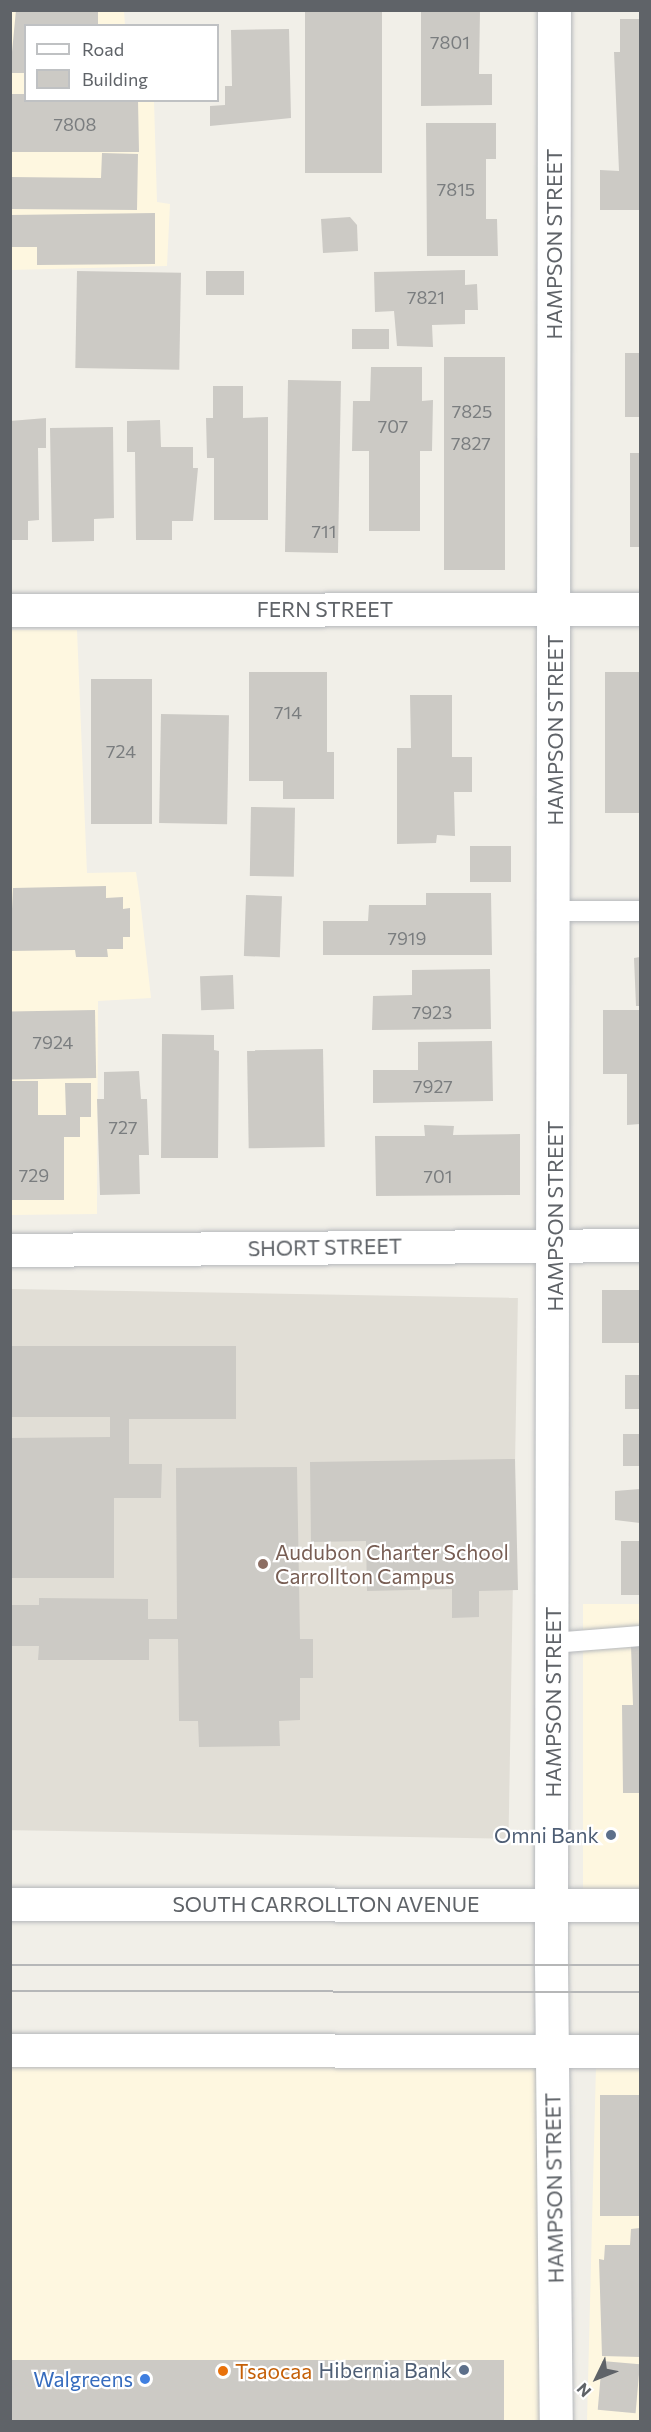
<!DOCTYPE html>
<html>
<head>
<meta charset="utf-8">
<style>
  body { margin:0 }
  #map { position:relative; width:651px; height:2432px; overflow:hidden; background:#f1efe8; font-family:Commissioner,sans-serif }
  div>[style] { position:absolute }
  .commercial>* { inset:0; background:#fef7e0; transform-origin:0 0 }
  .education>* { inset:0; background:#e1ded6; transform-origin:0 0 }
  .building>* { inset:0; background:#cccac5; transform-origin:0 0 }
  .roads { filter:drop-shadow(0 0 2px #b5b8bc) drop-shadow(0 0 2px #b5b8bc) }
  .service>* { height:20px; margin:-10px; padding:0 10px; transform-origin:10px; border-radius:10px; background:#fff }
  .minor>* { height:33px; margin:-16.5px; padding:0 16.5px; transform-origin:16.5px; border-radius:16.5px; background:#fff }
  .secondary>* { height:33px; margin:-16.5px; padding:0 16.5px; transform-origin:16.5px; border-radius:16.5px; background:#fff }
  .tram>* { height:1.5px; margin:-0.75px; padding:0 0.75px; transform-origin:0.75px; border-radius:0.75px; background:#b6b7b8 }
  .dots>* { width:16px; height:16px; translate:-50% -50%; box-sizing:border-box; border:3px solid #fff; border-radius:50% }
  span { translate:-50% -50%; white-space:nowrap; text-align:center; line-height:1.15; -webkit-text-stroke:4.5px #fff; paint-order:stroke }
  .number-label { font-size:18px; color:#7a7d7f }
  .number-label span { -webkit-text-stroke-width:0 }
  .street-label { font-size:21px; color:#5f6368 }
  .education-label { font-size:21px; color:#785e54 }
  .left { translate:0 -50%; text-align:left }
  .service-label { font-size:21px; color:#4e5e75 }
  .right { translate:-100% -50%; text-align:right }
  .food-label { font-size:21px; color:#c56008 }
  .shop-label { font-size:21px; color:#366cbe }
  .frame { position:absolute; inset:0; border:12px solid #5f6368; pointer-events:none }
  .legend { position:absolute; left:24px; top:24px; width:195px; height:78px; box-sizing:border-box; background:#fff; border:2px solid #bfc1c3; margin:0; padding:8px 10px; list-style:none; font-size:18px; color:#5f6368 }
  .legend li { display:flex; align-items:center; gap:12px; height:30px }
  .legend b { width:30px; border:2px solid #bfc1c3 }
  .north { position:absolute; left:567px; top:2348px; width:60px; height:60px; -webkit-text-stroke:4px #fff; paint-order:stroke; rotate:227deg; font-size:16px; font-weight:700; line-height:24px; text-align:center; color:#5f6368 }
  .north::after { content:''; display:block; margin:auto; width:21px; height:27px; background:#5f6368; clip-path:polygon(50% 0,100% 100%,50% 72%,0 100%) }
</style>
</head>
<body>
<div id="map">
  <div class="commercial">
    <div style="clip-path:polygon(10px 11px,124px 11px,125px 25px,26px 26px,26px 100px,154px 101px,157px 202px,170px 204px,167px 266px,11px 270px)"></div>
    <div style="clip-path:polygon(10px 630px,77px 630px,87px 873px,136px 872px,140px 899px,151px 998px,98px 1001px,97px 1214px,11px 1215px)"></div>
    <div style="left:640px;top:1604px;width:285px;height:57px;rotate:90deg"></div>
    <div style="left:10px;top:2050px;width:542px;height:371px"></div>
    <div style="clip-path:polygon(596px 2066px,640px 2066px,640px 2421px,587px 2422px)"></div>
  </div>
  <div class="education">
    <div style="left:11px;top:1289px;width:507px;height:541px;rotate:1deg"></div>
  </div>
  <div class="building">
    <div style="clip-path:polygon(16px 10px,98px 10px,98px 26px,26px 26px,26px 73px,10px 73px)"></div>
    <div style="left:305px;top:10px;width:77px;height:163px"></div>
    <div style="clip-path:polygon(421px 10px,480px 10px,479px 74px,492px 74px,492px 105px,421px 106px)"></div>
    <div style="clip-path:polygon(620px 19px,640px 19px,640px 210px,600px 210px,600px 170px,619px 171px,614px 52px,620px 52px)"></div>
    <div style="clip-path:polygon(289px 29px,291px 118px,210px 126px,210px 106px,225px 105px,225px 86px,232px 86px,231px 30px)"></div>
    <div style="clip-path:polygon(10px 94px,26px 94px,26px 100px,138px 100px,139px 152px,11px 152px)"></div>
    <div style="clip-path:polygon(426px 123px,496px 123px,496px 159px,486px 159px,486px 219px,497px 219px,498px 256px,427px 256px)"></div>
    <div style="clip-path:polygon(102px 153px,138px 154px,137px 210px,10px 209px,10px 177px,101px 178px)"></div>
    <div style="clip-path:polygon(155px 213px,155px 264px,37px 265px,37px 247px,10px 247px,10px 215px)"></div>
    <div style="clip-path:polygon(350px 217px,357px 225px,358px 251px,323px 253px,321px 219px)"></div>
    <div style="clip-path:polygon(465px 270px,465px 285px,477px 284px,478px 310px,465px 310px,465px 324px,432px 325px,433px 347px,397px 346px,394px 311px,375px 312px,374px 272px)"></div>
    <div style="left:77px;top:271px;width:104px;height:97px;rotate:1deg"></div>
    <div style="left:206px;top:271px;width:38px;height:24px"></div>
    <div style="left:389px;top:329px;width:20px;height:37px;rotate:90deg"></div>
    <div style="left:625px;top:353px;width:15px;height:64px"></div>
    <div style="left:444px;top:357px;width:61px;height:213px"></div>
    <div style="clip-path:polygon(371px 367px,422px 367px,422px 401px,433px 400px,432px 451px,420px 451px,420px 531px,369px 531px,369px 451px,352px 451px,353px 401px,370px 401px)"></div>
    <div style="left:288px;top:380px;width:53px;height:172px;rotate:1deg"></div>
    <div style="clip-path:polygon(213px 386px,243px 386px,243px 418px,268px 417px,268px 520px,214px 520px,214px 458px,207px 458px,206px 418px,213px 418px)"></div>
    <div style="clip-path:polygon(46px 418px,46px 448px,38px 448px,39px 520px,28px 521px,28px 540px,10px 540px,10px 421px)"></div>
    <div style="clip-path:polygon(160px 420px,161px 447px,193px 447px,193px 468px,198px 468px,193px 521px,172px 521px,172px 540px,136px 540px,135px 452px,127px 452px,127px 421px)"></div>
    <div style="clip-path:polygon(113px 427px,114px 518px,94px 519px,94px 541px,52px 542px,50px 428px)"></div>
    <div style="left:630px;top:453px;width:10px;height:94px"></div>
    <div style="clip-path:polygon(249px 672px,327px 672px,327px 752px,334px 752px,334px 799px,283px 799px,283px 781px,249px 781px)"></div>
    <div style="left:605px;top:672px;width:35px;height:141px"></div>
    <div style="left:91px;top:679px;width:61px;height:145px"></div>
    <div style="clip-path:polygon(410px 695px,452px 695px,452px 757px,472px 757px,472px 792px,454px 792px,455px 836px,437px 835px,436px 843px,397px 844px,397px 748px,411px 748px)"></div>
    <div style="left:161px;top:714px;width:68px;height:109px;rotate:1deg"></div>
    <div style="left:251px;top:807px;width:44px;height:69px;rotate:1deg"></div>
    <div style="left:470px;top:846px;width:41px;height:36px"></div>
    <div style="clip-path:polygon(106px 886px,106px 898px,123px 897px,123px 909px,130px 908px,130px 937px,123px 937px,123px 949px,107px 949px,108px 957px,76px 957px,75px 950px,10px 951px,13px 888px)"></div>
    <div style="clip-path:polygon(426px 893px,491px 893px,492px 955px,323px 955px,323px 921px,368px 921px,369px 905px,426px 905px)"></div>
    <div style="left:246px;top:895px;width:36px;height:61px;rotate:2deg"></div>
    <div style="clip-path:polygon(640px 957px,640px 1006px,636px 1006px,634px 958px)"></div>
    <div style="clip-path:polygon(490px 969px,491px 1029px,372px 1030px,373px 996px,412px 995px,412px 970px)"></div>
    <div style="left:233px;top:975px;width:34px;height:33px;rotate:88deg"></div>
    <div style="left:95px;top:1010px;width:68px;height:85px;rotate:89deg"></div>
    <div style="clip-path:polygon(603px 1010px,640px 1010px,640px 1124px,627px 1125px,627px 1074px,603px 1074px)"></div>
    <div style="clip-path:polygon(162px 1034px,214px 1035px,214px 1050px,219px 1051px,218px 1158px,161px 1158px)"></div>
    <div style="clip-path:polygon(492px 1041px,493px 1101px,373px 1103px,373px 1070px,418px 1070px,418px 1042px)"></div>
    <div style="left:323px;top:1049px;width:98px;height:76px;rotate:89deg"></div>
    <div style="clip-path:polygon(139px 1071px,141px 1099px,147px 1099px,149px 1155px,139px 1155px,140px 1194px,100px 1195px,97px 1099px,104px 1099px,104px 1072px)"></div>
    <div style="clip-path:polygon(10px 1081px,38px 1081px,38px 1115px,66px 1115px,65px 1083px,91px 1083px,91px 1117px,80px 1117px,80px 1137px,64px 1137px,64px 1200px,10px 1200px)"></div>
    <div style="clip-path:polygon(424px 1125px,454px 1126px,453px 1135px,520px 1134px,520px 1195px,376px 1196px,375px 1136px,425px 1136px)"></div>
    <div style="left:602px;top:1290px;width:38px;height:53px"></div>
    <div style="clip-path:polygon(10px 1346px,236px 1346px,236px 1419px,129px 1419px,129px 1464px,162px 1464px,161px 1498px,114px 1498px,114px 1578px,10px 1578px,10px 1438px,110px 1437px,110px 1417px,10px 1417px)"></div>
    <div style="left:625px;top:1375px;width:15px;height:34px"></div>
    <div style="left:623px;top:1434px;width:17px;height:32px"></div>
    <div style="clip-path:polygon(515px 1459px,518px 1590px,479px 1591px,479px 1617px,452px 1618px,452px 1589px,367px 1591px,366px 1541px,311px 1542px,310px 1462px)"></div>
    <div style="clip-path:polygon(297px 1467px,300px 1639px,313px 1639px,313px 1678px,300px 1678px,300px 1720px,279px 1721px,280px 1746px,199px 1747px,198px 1721px,179px 1721px,178px 1639px,149px 1639px,149px 1660px,38px 1660px,39px 1646px,10px 1646px,10px 1605px,39px 1605px,39px 1598px,148px 1599px,148px 1619px,177px 1619px,176px 1468px)"></div>
    <div style="clip-path:polygon(640px 1489px,640px 1523px,615px 1520px,615px 1491px)"></div>
    <div style="left:621px;top:1541px;width:19px;height:54px"></div>
    <div style="clip-path:polygon(631px 1646px,640px 1646px,640px 1793px,623px 1793px,622px 1705px,633px 1705px)"></div>
    <div style="left:640px;top:2095px;width:121px;height:40px;rotate:90deg"></div>
    <div style="clip-path:polygon(640px 2228px,640px 2357px,602px 2356px,599px 2259px,604px 2260px,605px 2245px,630px 2245px,631px 2229px)"></div>
    <div style="left:10px;top:2360px;width:494px;height:62px"></div>
    <div style="left:602px;top:2361px;width:38px;height:49px;rotate:5deg"></div>
  </div>
  <div class="roads">
    <div class="service">
      <div style="left:555px;top:911px;width:85px"></div>
      <div style="left:553px;top:1643px;width:87px;rotate:-4.6deg"></div>
    </div>
    <div class="minor">
      <div style="left:554px;top:10px;width:1955px;rotate:90.09deg"></div>
      <div style="left:551px;top:1965px;width:457px;rotate:89.4deg"></div>
      <div style="left:10px;top:610px;width:630px;rotate:-0.09deg"></div>
      <div style="left:10px;top:1250px;width:630px;rotate:-0.45deg"></div>
    </div>
    <div class="secondary">
      <div style="left:10px;top:1904px;width:630px;rotate:0.09deg"></div>
      <div style="left:10px;top:2050px;width:630px;rotate:0.09deg"></div>
    </div>
  </div>
  <div class="tram">
    <div style="left:10px;top:1965px;width:630px"></div>
    <div style="left:10px;top:1991px;width:630px;rotate:0.09deg"></div>
  </div>
  <div class="dots">
    <div style="left:263px;top:1564px;background:#8d6e63"></div>
    <div style="left:611px;top:1835px;background:#5c6f8a"></div>
    <div style="left:464px;top:2370px;background:#5c6f8a"></div>
    <div style="left:223px;top:2371px;background:#e8710a"></div>
    <div style="left:145px;top:2379px;background:#3f7fe0"></div>
  </div>
  <div class="number-label">
    <span style="left:450px;top:42px">7801</span>
    <span style="left:75px;top:124px">7808</span>
    <span style="left:456px;top:189px">7815</span>
    <span style="left:426px;top:297px">7821</span>
    <span style="left:472px;top:411px">7825</span>
    <span style="left:393px;top:426px">707</span>
    <span style="left:471px;top:443px">7827</span>
    <span style="left:324px;top:531px">711</span>
    <span style="left:288px;top:712px">714</span>
    <span style="left:121px;top:751px">724</span>
    <span style="left:407px;top:938px">7919</span>
    <span style="left:432px;top:1012px">7923</span>
    <span style="left:53px;top:1042px">7924</span>
    <span style="left:433px;top:1086px">7927</span>
    <span style="left:123px;top:1127px">727</span>
    <span style="left:34px;top:1175px">729</span>
    <span style="left:438px;top:1176px">701</span>
  </div>
  <div class="street-label">
    <span style="left:554px;top:244px;rotate:-90deg">HAMPSON STREET</span>
    <span style="left:325px;top:609px">FERN STREET</span>
    <span style="left:555px;top:730px;rotate:-90deg">HAMPSON STREET</span>
    <span style="left:555px;top:1216px;rotate:-90deg">HAMPSON STREET</span>
    <span style="left:325px;top:1247px;rotate:-1deg">SHORT STREET</span>
    <span style="left:553px;top:1702px;rotate:-90deg">HAMPSON STREET</span>
    <span style="left:326px;top:1904px">SOUTH CARROLLTON AVENUE</span>
    <span style="left:554px;top:2188px;rotate:-91deg">HAMPSON STREET</span>
  </div>
  <div class="education-label">
    <span class="left" style="left:275px;top:1564px">Audubon Charter School<br>Carrollton Campus</span>
  </div>
  <div class="service-label">
    <span class="right" style="left:599px;top:1835px">Omni Bank</span>
    <span class="right" style="left:452px;top:2370px">Hibernia Bank</span>
  </div>
  <div class="food-label">
    <span class="left" style="left:235px;top:2371px">Tsaocaa</span>
  </div>
  <div class="shop-label">
    <span class="right" style="left:133px;top:2379px">Walgreens</span>
  </div>
  <div class="frame"></div>
  <ul class="legend">
  <li><b style="height:8px;background:#fff"></b>Road</li>
  <li><b style="height:16px;background:#cccac5"></b>Building</li>
  </ul>
  <div class="north">N</div>
</div>
</body>
</html>
